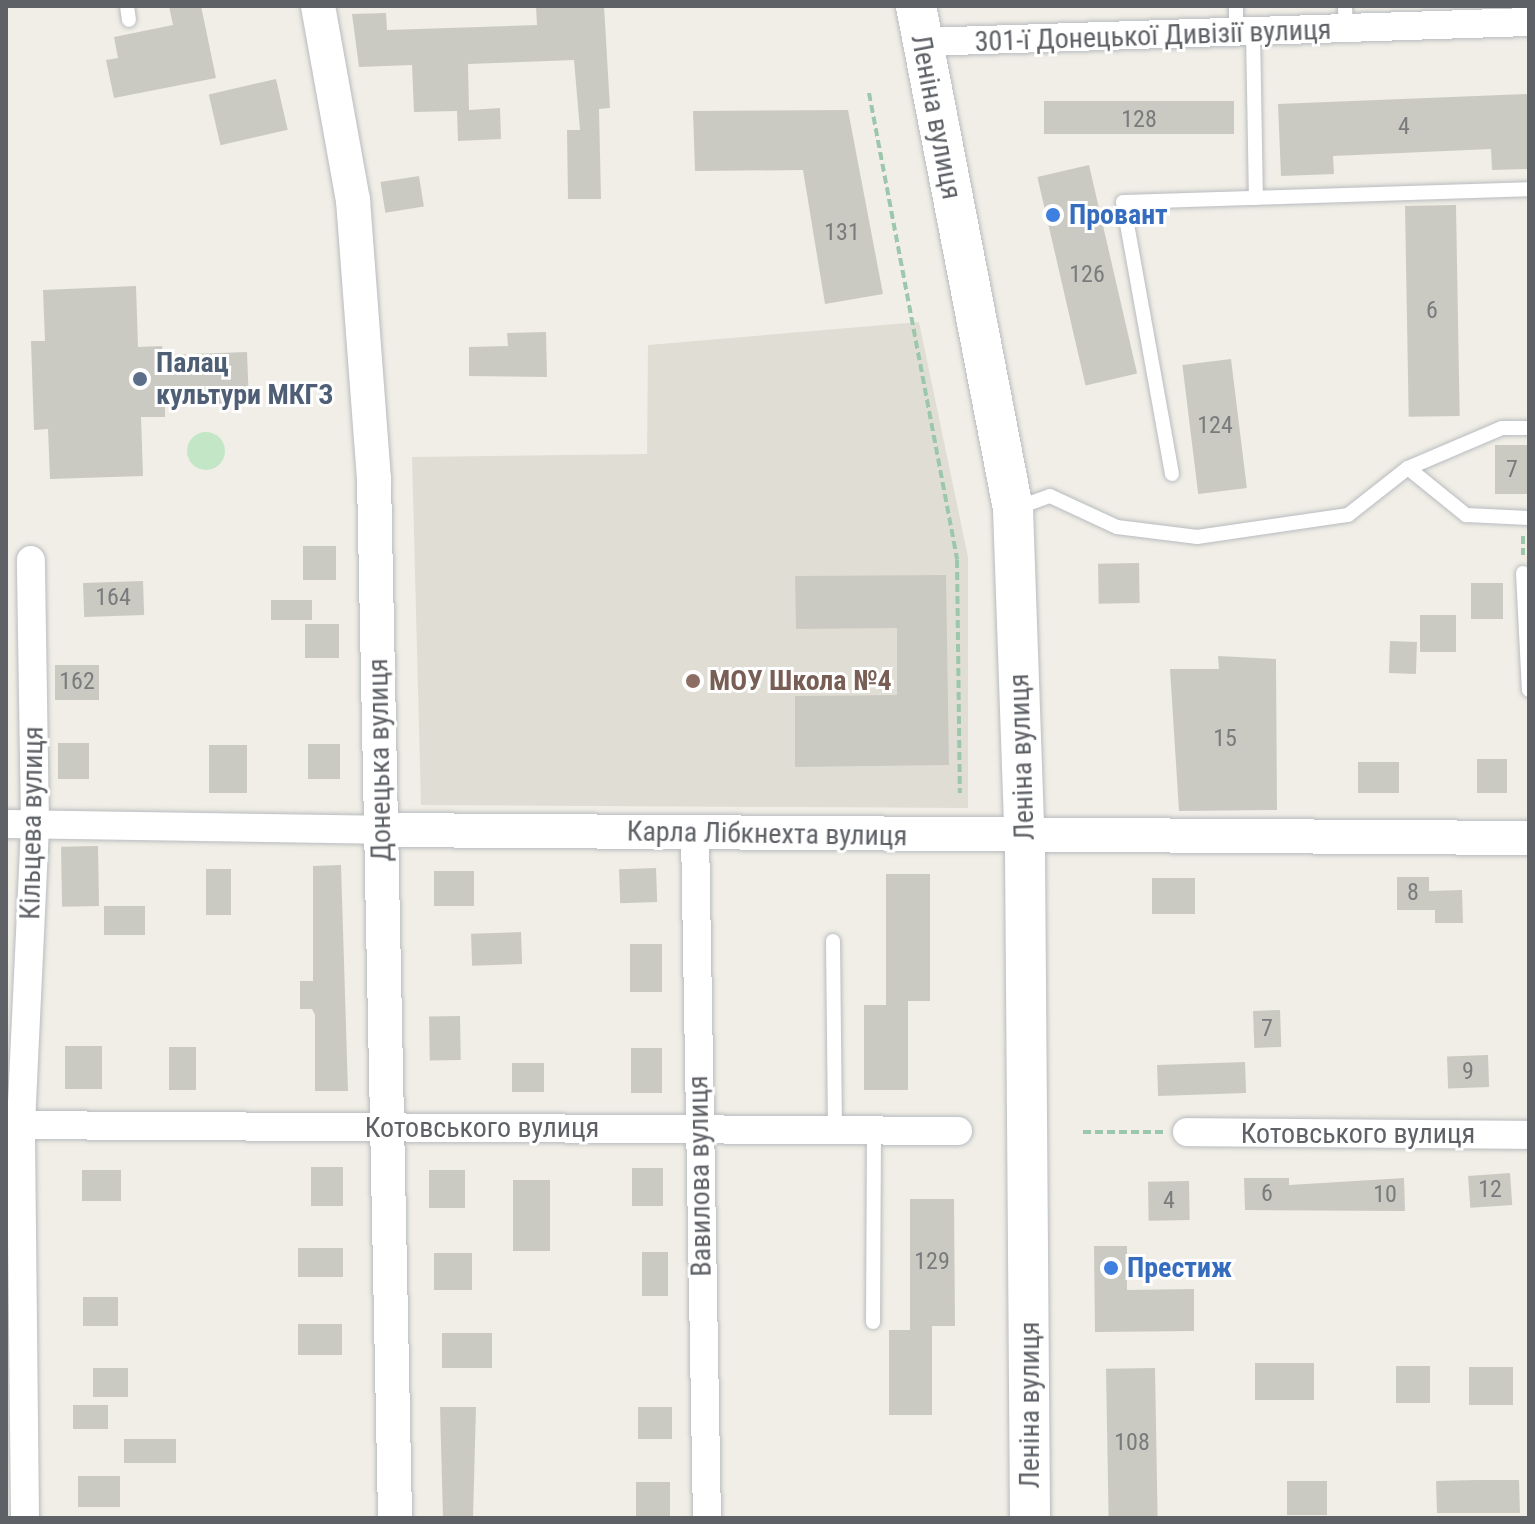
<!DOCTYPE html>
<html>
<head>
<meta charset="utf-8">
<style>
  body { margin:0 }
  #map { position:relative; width:1535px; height:1524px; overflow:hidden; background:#f0eee6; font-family:"Roboto Condensed",sans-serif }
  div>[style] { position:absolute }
  .education>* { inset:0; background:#e0ded4 }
  .green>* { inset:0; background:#c3e7c6 }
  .round { border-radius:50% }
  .building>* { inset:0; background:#cbcac2; transform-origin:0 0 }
  .path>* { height:4px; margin-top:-2px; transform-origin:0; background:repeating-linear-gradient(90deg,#9cc7ad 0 8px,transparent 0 12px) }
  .roads { filter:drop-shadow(0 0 2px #b8bbbf) drop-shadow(0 0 2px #b8bbbf) }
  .service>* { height:14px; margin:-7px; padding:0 7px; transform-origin:7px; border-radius:7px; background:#fff }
  .minor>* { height:28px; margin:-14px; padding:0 14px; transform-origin:14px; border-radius:14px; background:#fff }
  .tertiary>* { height:34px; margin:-17px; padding:0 17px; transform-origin:17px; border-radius:17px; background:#fff }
  .secondary>* { height:40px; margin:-20px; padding:0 20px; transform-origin:20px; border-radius:20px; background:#fff }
  .dots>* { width:22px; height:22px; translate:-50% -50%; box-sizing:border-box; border:4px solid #fff; border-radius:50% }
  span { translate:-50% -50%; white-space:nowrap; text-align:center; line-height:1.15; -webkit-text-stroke:6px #fff; paint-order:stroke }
  .number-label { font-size:24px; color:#797b7d }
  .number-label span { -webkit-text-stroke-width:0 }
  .street-label { font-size:28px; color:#5e6166 }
  .shop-label { font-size:28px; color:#366cbe; font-weight:700 }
  .left { translate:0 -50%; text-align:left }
  .service-label { font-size:28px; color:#4e5e75; font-weight:700 }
  .education-label { font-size:28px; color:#785e54; font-weight:700 }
  .frame { position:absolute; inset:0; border:8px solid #5e6166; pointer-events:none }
</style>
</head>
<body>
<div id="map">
  <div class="education">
    <div style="clip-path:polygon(919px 322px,968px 557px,968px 808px,421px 805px,412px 457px,647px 454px,648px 345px)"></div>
  </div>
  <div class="green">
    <div class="round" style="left:187px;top:432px;width:38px;height:38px"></div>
  </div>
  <div class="building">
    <div style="clip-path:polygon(169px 6px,201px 6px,216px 78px,114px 98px,106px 60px,118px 58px,114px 37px,173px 25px)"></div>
    <div style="clip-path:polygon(536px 6px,604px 6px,610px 108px,599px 109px,601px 199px,568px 199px,567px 130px,580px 130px,574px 60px,468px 64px,469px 110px,500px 108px,501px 139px,458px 141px,457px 111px,414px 112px,412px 65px,359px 67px,352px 14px,386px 13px,387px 30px,537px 25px)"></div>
    <div style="left:276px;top:79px;width:52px;height:69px;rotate:77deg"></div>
    <div style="clip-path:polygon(1529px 94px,1529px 169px,1492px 170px,1491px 149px,1333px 156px,1334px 174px,1281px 176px,1278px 104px)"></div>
    <div style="left:1234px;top:101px;width:33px;height:190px;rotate:90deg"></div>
    <div style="clip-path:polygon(848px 110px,883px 294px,825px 304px,803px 170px,695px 171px,693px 111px)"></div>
    <div style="left:1089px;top:165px;width:214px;height:53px;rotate:77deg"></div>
    <div style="left:419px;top:176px;width:31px;height:39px;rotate:81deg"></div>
    <div style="left:1456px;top:205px;width:211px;height:51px;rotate:89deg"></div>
    <div style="clip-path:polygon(136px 286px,138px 347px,162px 346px,163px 355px,247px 352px,249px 403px,165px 406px,165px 417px,141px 417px,143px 476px,50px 479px,48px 429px,34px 430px,31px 341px,45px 341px,43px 290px)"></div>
    <div style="clip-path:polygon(546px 332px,547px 377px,469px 376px,469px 347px,508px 346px,507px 333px)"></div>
    <div style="left:1231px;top:359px;width:130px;height:49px;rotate:83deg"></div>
    <div style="left:1495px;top:445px;width:34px;height:49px"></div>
    <div style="left:303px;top:546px;width:33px;height:34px"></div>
    <div style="left:1139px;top:563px;width:40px;height:41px;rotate:89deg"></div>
    <div style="clip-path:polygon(946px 575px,949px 765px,795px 767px,795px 696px,897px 695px,897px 628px,796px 629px,795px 576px)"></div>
    <div style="left:143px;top:581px;width:34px;height:60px;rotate:88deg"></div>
    <div style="left:1471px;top:583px;width:32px;height:36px"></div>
    <div style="left:312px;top:600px;width:20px;height:41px;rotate:90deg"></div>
    <div style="left:1420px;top:615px;width:36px;height:37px"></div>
    <div style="left:305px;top:624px;width:34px;height:34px"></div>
    <div style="left:1390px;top:641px;width:27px;height:32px;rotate:2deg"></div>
    <div style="clip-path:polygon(1218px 656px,1276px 659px,1277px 810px,1179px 811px,1170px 669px,1219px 669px)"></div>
    <div style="left:55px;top:665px;width:44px;height:35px"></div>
    <div style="left:58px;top:743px;width:31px;height:36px"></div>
    <div style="left:308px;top:744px;width:32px;height:35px"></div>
    <div style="left:209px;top:745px;width:38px;height:48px"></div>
    <div style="left:1477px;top:759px;width:30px;height:34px"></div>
    <div style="left:1358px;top:762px;width:41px;height:31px"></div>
    <div style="left:98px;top:846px;width:60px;height:37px;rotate:89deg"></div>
    <div style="clip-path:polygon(341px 865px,348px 1091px,315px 1091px,315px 1015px,312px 1009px,300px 1009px,300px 981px,313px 981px,313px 866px)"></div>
    <div style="left:656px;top:868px;width:34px;height:37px;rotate:88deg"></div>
    <div style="left:206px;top:869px;width:25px;height:46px"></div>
    <div style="left:474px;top:871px;width:35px;height:40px;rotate:90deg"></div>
    <div style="clip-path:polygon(886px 874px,930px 874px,930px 1001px,908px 1001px,908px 1090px,864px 1090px,864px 1005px,886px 1005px)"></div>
    <div style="clip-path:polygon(1397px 877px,1429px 877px,1429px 891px,1462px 890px,1463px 923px,1435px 923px,1435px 910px,1397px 910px)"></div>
    <div style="left:1152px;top:878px;width:43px;height:36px"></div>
    <div style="left:104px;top:906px;width:41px;height:29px"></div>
    <div style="left:521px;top:932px;width:32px;height:50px;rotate:88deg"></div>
    <div style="left:630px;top:944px;width:32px;height:48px"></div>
    <div style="left:1280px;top:1010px;width:37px;height:27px;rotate:88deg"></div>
    <div style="left:460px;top:1016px;width:44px;height:31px;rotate:89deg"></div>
    <div style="left:65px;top:1046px;width:37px;height:43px"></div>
    <div style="left:169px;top:1047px;width:27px;height:43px"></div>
    <div style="left:631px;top:1048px;width:31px;height:45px"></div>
    <div style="left:1488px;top:1055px;width:32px;height:41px;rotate:88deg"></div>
    <div style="left:1245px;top:1062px;width:31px;height:88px;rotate:88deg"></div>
    <div style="left:512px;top:1063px;width:32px;height:29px"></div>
    <div style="left:343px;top:1167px;width:39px;height:32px;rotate:90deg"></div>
    <div style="left:663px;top:1168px;width:38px;height:31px;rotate:90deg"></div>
    <div style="left:82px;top:1170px;width:39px;height:31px"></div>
    <div style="left:429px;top:1170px;width:36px;height:38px"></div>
    <div style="left:1510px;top:1173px;width:32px;height:42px;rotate:86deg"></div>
    <div style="clip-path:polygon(1244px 1178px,1289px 1178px,1289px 1185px,1404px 1178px,1405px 1211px,1245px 1210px)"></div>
    <div style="left:513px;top:1180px;width:37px;height:71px"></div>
    <div style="left:1189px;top:1181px;width:39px;height:41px;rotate:89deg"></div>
    <div style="clip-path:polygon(910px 1199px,954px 1199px,955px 1326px,932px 1326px,932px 1415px,889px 1415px,889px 1330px,910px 1330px)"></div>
    <div style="clip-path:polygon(1094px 1246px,1127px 1246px,1127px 1290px,1194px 1289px,1194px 1331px,1095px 1332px)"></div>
    <div style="left:343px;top:1248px;width:29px;height:45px;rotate:90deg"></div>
    <div style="left:642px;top:1252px;width:26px;height:44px"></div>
    <div style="left:434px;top:1253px;width:38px;height:37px"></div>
    <div style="left:118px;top:1297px;width:29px;height:35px;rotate:90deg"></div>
    <div style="left:298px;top:1324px;width:44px;height:31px"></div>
    <div style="left:442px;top:1333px;width:50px;height:35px"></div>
    <div style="left:1255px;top:1363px;width:59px;height:37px"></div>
    <div style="left:1430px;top:1366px;width:37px;height:34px;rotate:90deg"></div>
    <div style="left:1469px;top:1367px;width:44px;height:38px"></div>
    <div style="left:128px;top:1368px;width:29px;height:35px;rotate:90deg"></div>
    <div style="left:1155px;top:1368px;width:150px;height:49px;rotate:89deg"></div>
    <div style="left:108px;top:1405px;width:24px;height:35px;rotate:90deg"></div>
    <div style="clip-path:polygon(440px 1407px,476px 1407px,473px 1518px,443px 1518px)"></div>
    <div style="left:638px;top:1407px;width:34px;height:32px"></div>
    <div style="left:124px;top:1439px;width:52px;height:24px"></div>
    <div style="left:78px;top:1476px;width:42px;height:31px"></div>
    <div style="clip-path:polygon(1478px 1480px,1519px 1480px,1520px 1513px,1437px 1513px,1436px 1481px)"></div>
    <div style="left:1287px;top:1481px;width:40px;height:34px"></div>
    <div style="left:636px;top:1482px;width:34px;height:35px"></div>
  </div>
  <div class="path">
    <div style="left:869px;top:93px;width:475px;rotate:79.3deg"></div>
    <div style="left:957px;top:560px;width:233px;rotate:89.3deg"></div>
    <div style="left:1523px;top:536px;width:19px;rotate:90deg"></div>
    <div style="left:1083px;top:1132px;width:81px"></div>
  </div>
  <div class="roads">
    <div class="service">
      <div style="left:127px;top:6px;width:14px;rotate:82deg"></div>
      <div style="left:1236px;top:6px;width:26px;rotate:90deg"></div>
      <div style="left:1345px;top:6px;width:23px;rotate:88deg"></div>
      <div style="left:1253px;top:31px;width:167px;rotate:89deg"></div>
      <div style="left:1408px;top:468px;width:75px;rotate:39deg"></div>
      <div style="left:1466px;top:515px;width:63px;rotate:2.7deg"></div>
      <div style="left:1172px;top:474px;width:276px;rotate:-100.2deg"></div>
      <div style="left:1123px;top:202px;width:406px;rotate:-1.8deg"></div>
      <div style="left:1014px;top:509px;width:38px;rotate:-20deg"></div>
      <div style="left:1050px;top:496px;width:74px;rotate:24.8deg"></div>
      <div style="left:1117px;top:527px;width:81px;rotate:7.1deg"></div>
      <div style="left:1197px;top:537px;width:153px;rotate:-8.3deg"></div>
      <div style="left:1348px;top:515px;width:76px;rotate:-38.1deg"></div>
      <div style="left:1408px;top:468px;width:102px;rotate:-23.1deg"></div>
      <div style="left:1502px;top:428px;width:27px"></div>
      <div style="left:1523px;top:573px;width:117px;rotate:87.1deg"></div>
      <div style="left:833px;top:941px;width:189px;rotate:89.4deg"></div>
      <div style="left:873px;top:1322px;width:192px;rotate:-89.7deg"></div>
    </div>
    <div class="minor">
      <div style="left:922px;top:42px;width:607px;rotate:-1.89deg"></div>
      <div style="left:6px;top:824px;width:375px;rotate:0.9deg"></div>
      <div style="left:695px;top:833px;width:685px;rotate:89deg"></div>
      <div style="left:6px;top:1125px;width:952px;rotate:0.36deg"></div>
      <div style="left:1187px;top:1132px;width:342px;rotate:0.5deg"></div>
      <div style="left:25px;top:1518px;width:394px;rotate:-90.6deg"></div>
      <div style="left:21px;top:1124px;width:300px;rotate:-87.3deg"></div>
      <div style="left:35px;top:824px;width:264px;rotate:-90.9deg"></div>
    </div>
    <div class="tertiary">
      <div style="left:318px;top:6px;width:197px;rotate:79.8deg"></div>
      <div style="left:353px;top:200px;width:280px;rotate:85.7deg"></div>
      <div style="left:374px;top:479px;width:1039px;rotate:88.84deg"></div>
      <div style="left:381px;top:830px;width:1148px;rotate:0.4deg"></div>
    </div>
    <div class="secondary">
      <div style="left:916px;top:6px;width:512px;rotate:79.08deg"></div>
      <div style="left:1013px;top:509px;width:343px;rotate:88deg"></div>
      <div style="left:1025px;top:852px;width:666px;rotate:89.57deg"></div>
    </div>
  </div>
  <div class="dots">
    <div style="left:1053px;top:215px;background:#3f7fe0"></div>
    <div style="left:140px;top:379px;background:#5c6f8a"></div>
    <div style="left:693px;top:681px;background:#8d6e63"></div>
    <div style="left:1111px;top:1268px;background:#3f7fe0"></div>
  </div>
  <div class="number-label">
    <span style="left:1139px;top:120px">128</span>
    <span style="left:1404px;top:127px">4</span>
    <span style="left:842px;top:233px">131</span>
    <span style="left:1087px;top:275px">126</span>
    <span style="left:1432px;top:311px">6</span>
    <span style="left:1215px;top:426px">124</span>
    <span style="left:1512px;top:470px">7</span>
    <span style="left:113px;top:598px">164</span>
    <span style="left:77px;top:682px">162</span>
    <span style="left:1225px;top:739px">15</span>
    <span style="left:1413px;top:893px">8</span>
    <span style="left:1267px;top:1029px">7</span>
    <span style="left:1468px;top:1072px">9</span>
    <span style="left:1490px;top:1190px">12</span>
    <span style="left:1267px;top:1194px">6</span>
    <span style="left:1385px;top:1195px">10</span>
    <span style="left:1169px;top:1201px">4</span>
    <span style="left:932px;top:1262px">129</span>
    <span style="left:1132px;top:1443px">108</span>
  </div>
  <div class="street-label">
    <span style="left:1153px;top:36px;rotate:-2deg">301-ї Донецької Дивізії вулиця</span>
    <span style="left:936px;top:117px;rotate:79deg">Леніна вулиця</span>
    <span style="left:1022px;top:757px;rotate:-92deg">Леніна вулиця</span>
    <span style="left:380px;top:760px;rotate:-91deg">Донецька вулиця</span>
    <span style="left:32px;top:823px;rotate:-89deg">Кільцева вулиця</span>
    <span style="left:767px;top:834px;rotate:1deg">Карла Лібкнехта вулиця</span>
    <span style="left:482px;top:1128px">Котовського вулиця</span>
    <span style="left:1358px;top:1134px">Котовського вулиця</span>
    <span style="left:700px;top:1176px;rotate:-91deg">Вавилова вулиця</span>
    <span style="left:1030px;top:1405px;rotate:-90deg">Леніна вулиця</span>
  </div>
  <div class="shop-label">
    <span class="left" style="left:1069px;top:215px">Провант</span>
    <span class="left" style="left:1127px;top:1268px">Престиж</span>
  </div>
  <div class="service-label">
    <span class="left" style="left:156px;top:379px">Палац<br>культури МКГЗ</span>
  </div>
  <div class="education-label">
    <span class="left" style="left:709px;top:681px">МОУ Школа №4</span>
  </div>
  <div class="frame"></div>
</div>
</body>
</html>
